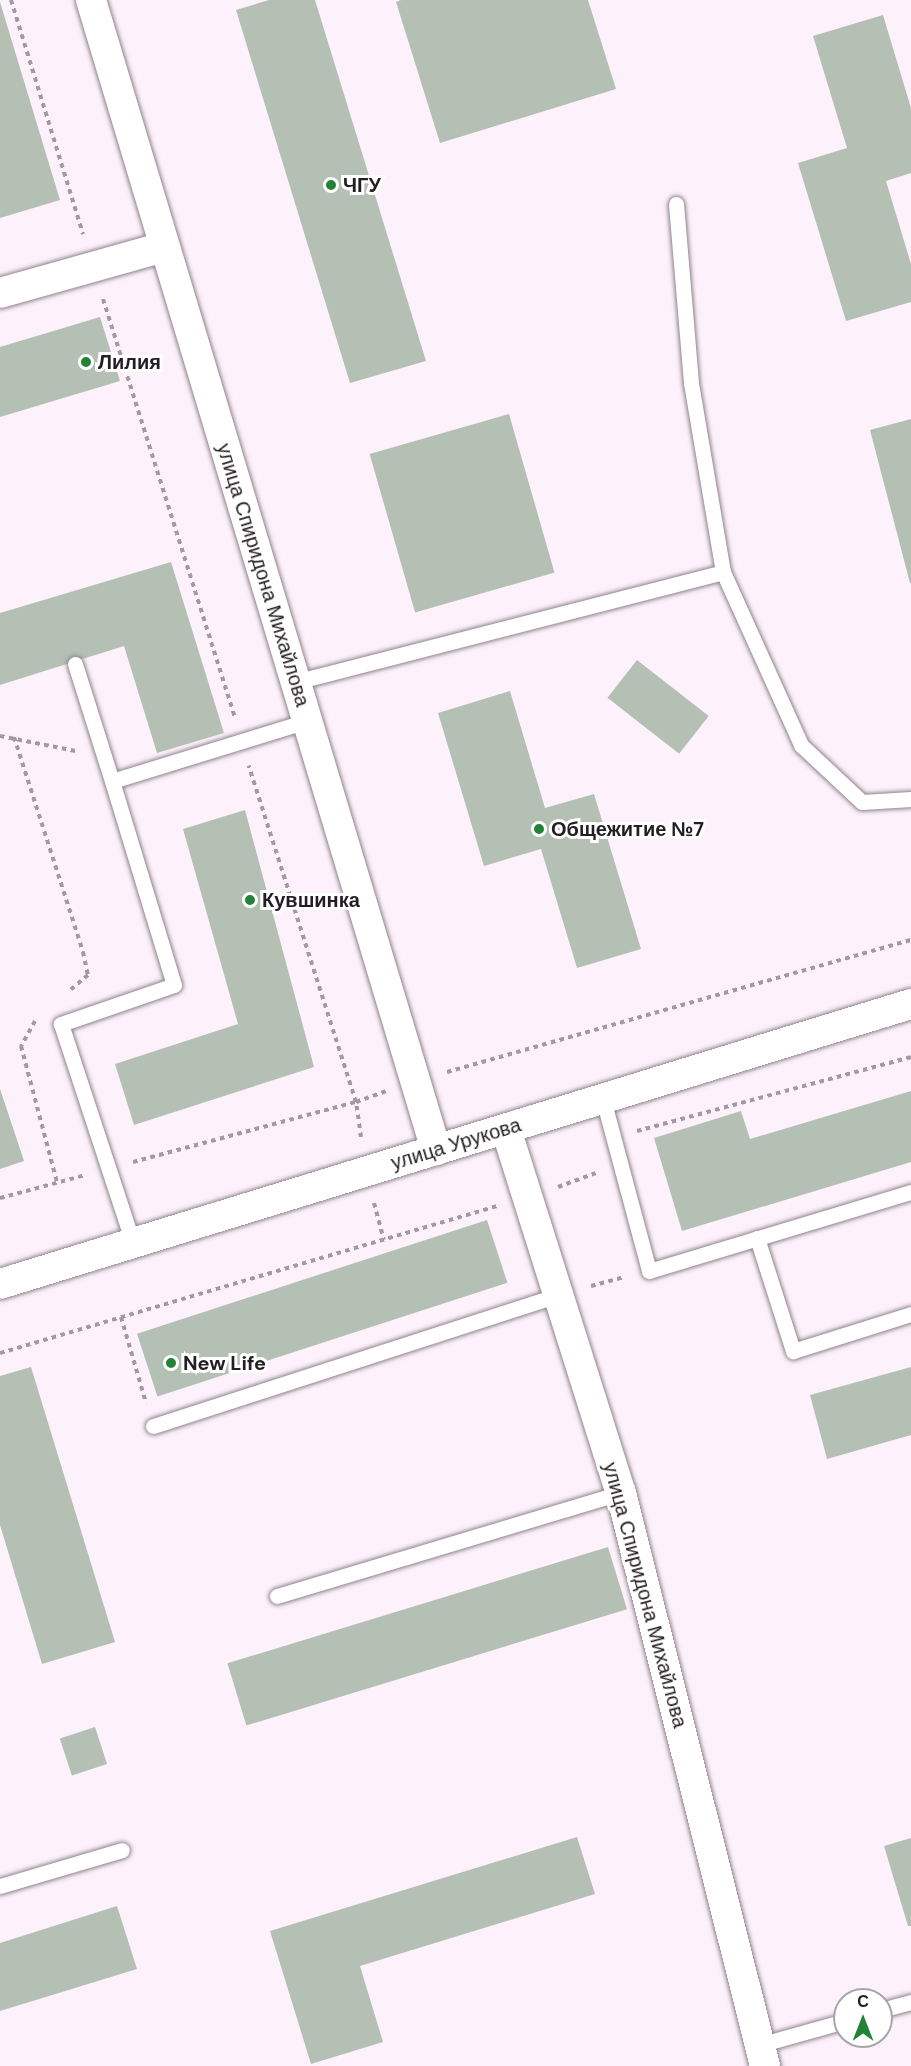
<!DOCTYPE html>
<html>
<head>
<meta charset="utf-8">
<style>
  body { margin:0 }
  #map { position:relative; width:911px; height:2066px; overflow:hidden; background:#fdf1fb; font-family:"DM Sans",sans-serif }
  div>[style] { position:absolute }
  .building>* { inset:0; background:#b4c0b4; transform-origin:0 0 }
  .path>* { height:4px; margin-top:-2px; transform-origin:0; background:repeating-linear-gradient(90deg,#a299a1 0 4.5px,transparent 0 9px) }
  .roads { filter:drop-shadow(0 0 2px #90838d) drop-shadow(0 0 2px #90838d) }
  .lane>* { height:15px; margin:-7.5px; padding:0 7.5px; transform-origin:7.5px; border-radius:7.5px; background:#fff }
  .street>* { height:30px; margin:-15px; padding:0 15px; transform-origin:15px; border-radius:15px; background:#fff }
  .dots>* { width:16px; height:16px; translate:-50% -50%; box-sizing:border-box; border:3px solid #fff; border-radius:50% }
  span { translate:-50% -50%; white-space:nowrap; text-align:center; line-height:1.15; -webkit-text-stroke:6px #fff; paint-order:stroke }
  .poi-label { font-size:20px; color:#231e22; font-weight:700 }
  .left { translate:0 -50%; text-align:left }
  .street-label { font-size:20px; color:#231e22 }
  .north { position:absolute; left:833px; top:1988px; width:60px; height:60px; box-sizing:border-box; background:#fff; border:2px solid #a7a5a7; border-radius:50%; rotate:0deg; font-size:16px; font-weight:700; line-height:24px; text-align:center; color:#231e22 }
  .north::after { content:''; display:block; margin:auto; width:21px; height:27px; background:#228336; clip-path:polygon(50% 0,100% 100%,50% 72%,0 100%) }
</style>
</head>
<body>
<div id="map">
  <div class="building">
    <div style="clip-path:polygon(269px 0,315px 0,426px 361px,350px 383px,236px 10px)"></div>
    <div style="clip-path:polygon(401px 0,588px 0,616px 89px,440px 143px,396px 2px)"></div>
    <div style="clip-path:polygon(0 2px,60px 200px,0 218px)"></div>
    <div style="clip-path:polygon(883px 15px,911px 108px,911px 173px,886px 181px,911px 264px,911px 302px,846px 321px,798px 163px,847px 148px,813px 36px)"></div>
    <div style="clip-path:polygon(100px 317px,120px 381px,0 417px,0 347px)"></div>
    <div style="left:509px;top:414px;width:165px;height:145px;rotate:74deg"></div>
    <div style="clip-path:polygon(911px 419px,911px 583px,910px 583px,870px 430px)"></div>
    <div style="clip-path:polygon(171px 562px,224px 733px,157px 753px,124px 646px,0 685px,0 613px)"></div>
    <div style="left:637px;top:660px;width:91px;height:48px;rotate:38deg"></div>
    <div style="clip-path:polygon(510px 691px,545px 808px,594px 794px,641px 949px,577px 968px,541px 849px,484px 866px,438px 713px)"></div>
    <div style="clip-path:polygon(245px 810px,314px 1067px,134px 1125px,115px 1064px,238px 1024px,183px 829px)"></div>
    <div style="clip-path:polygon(0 1089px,24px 1161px,0 1169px)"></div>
    <div style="clip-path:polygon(911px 1091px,911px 1162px,682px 1231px,654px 1138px,741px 1111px,750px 1139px)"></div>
    <div style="left:487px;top:1220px;width:66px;height:368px;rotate:72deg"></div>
    <div style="clip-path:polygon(31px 1367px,115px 1642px,42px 1664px,0 1525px,0 1376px)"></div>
    <div style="clip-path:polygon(911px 1367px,911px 1435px,827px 1459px,810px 1395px)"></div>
    <div style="left:608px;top:1547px;width:65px;height:398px;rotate:73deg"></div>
    <div style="left:95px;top:1727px;width:39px;height:37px;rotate:72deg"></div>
    <div style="clip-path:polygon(577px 1837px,595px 1894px,360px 1966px,383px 2042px,311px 2064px,270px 1931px)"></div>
    <div style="clip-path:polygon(911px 1838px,911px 1926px,908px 1926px,884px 1846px)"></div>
    <div style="clip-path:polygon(117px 1906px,137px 1969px,0 2011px,0 1943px)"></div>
  </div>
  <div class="path">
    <div style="left:11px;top:0;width:245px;rotate:72.9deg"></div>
    <div style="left:103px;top:299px;width:439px;rotate:72.5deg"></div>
    <div style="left:0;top:736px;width:77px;rotate:11.2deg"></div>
    <div style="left:14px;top:737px;width:226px;rotate:72.2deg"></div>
    <div style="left:83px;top:952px;width:24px;rotate:78deg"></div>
    <div style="left:88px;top:975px;width:26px;rotate:140deg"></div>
    <div style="left:35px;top:1021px;width:29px;rotate:119deg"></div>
    <div style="left:21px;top:1046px;width:141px;rotate:75.2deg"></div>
    <div style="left:447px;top:1072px;width:482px;rotate:-15.9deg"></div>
    <div style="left:637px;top:1131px;width:284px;rotate:-15.1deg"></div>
    <div style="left:361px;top:1137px;width:35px;rotate:-98deg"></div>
    <div style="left:356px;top:1102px;width:32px;rotate:-20deg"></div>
    <div style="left:133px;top:1162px;width:231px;rotate:-15.1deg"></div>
    <div style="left:356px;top:1102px;width:353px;rotate:-107.7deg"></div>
    <div style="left:558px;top:1187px;width:40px;rotate:-20.2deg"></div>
    <div style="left:0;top:1198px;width:88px;rotate:-15.1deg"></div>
    <div style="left:374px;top:1203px;width:38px;rotate:75deg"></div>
    <div style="left:591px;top:1286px;width:35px;rotate:-15deg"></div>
    <div style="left:121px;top:1317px;width:90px;rotate:73.8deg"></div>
    <div style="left:0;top:1353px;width:518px;rotate:-16.48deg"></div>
  </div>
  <div class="roads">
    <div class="lane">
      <div style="left:676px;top:204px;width:180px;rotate:85.2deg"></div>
      <div style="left:691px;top:383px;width:192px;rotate:80.4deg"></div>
      <div style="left:75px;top:664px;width:123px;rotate:72.5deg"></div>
      <div style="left:112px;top:781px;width:204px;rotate:-17.1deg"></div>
      <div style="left:295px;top:682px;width:442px;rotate:-14.4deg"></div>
      <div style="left:723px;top:572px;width:190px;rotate:65.7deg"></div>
      <div style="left:801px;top:745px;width:83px;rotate:43.1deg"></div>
      <div style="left:862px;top:802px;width:49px;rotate:-3.5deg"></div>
      <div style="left:112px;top:781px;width:213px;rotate:73.1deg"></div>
      <div style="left:174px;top:985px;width:120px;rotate:161deg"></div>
      <div style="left:61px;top:1024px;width:231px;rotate:71.8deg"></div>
      <div style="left:603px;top:1099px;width:178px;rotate:75deg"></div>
      <div style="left:649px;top:1271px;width:274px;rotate:-16.8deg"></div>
      <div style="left:757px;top:1238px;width:119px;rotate:72.3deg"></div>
      <div style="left:793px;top:1351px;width:124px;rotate:-17.4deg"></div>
      <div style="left:153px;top:1426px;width:427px;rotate:-17.9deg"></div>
      <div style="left:277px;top:1596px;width:359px;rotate:-16.7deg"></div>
      <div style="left:0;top:1886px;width:127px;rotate:-16.4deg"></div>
      <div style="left:881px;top:2010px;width:31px;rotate:-15deg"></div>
      <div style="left:759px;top:2045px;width:89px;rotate:-15.6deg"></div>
    </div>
    <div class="street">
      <div style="left:91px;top:0;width:1201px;rotate:73.3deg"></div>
      <div style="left:0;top:293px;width:170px;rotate:-15.7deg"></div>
      <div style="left:506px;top:1129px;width:382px;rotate:72.5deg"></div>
      <div style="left:621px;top:1493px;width:591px;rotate:75.89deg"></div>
      <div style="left:0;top:1284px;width:953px;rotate:-17.09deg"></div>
    </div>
  </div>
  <div class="dots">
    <div style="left:331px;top:185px;background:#228336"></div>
    <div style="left:86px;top:362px;background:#228336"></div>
    <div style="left:539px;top:829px;background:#228336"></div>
    <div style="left:250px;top:900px;background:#228336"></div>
    <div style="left:171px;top:1363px;background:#228336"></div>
  </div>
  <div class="poi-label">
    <span class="left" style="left:343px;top:185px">ЧГУ</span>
    <span class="left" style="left:98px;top:362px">Лилия</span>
    <span class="left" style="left:551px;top:829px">Общежитие №7</span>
    <span class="left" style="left:262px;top:900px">Кувшинка</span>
    <span class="left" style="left:183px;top:1363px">New Life</span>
  </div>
  <div class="street-label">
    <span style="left:263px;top:575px;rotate:73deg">улица Спиридона Михайлова</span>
    <span style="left:456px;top:1144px;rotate:-17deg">улица Урукова</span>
    <span style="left:645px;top:1595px;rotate:75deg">улица Спиридона Михайлова</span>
  </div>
  <div class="north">С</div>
</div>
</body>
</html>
